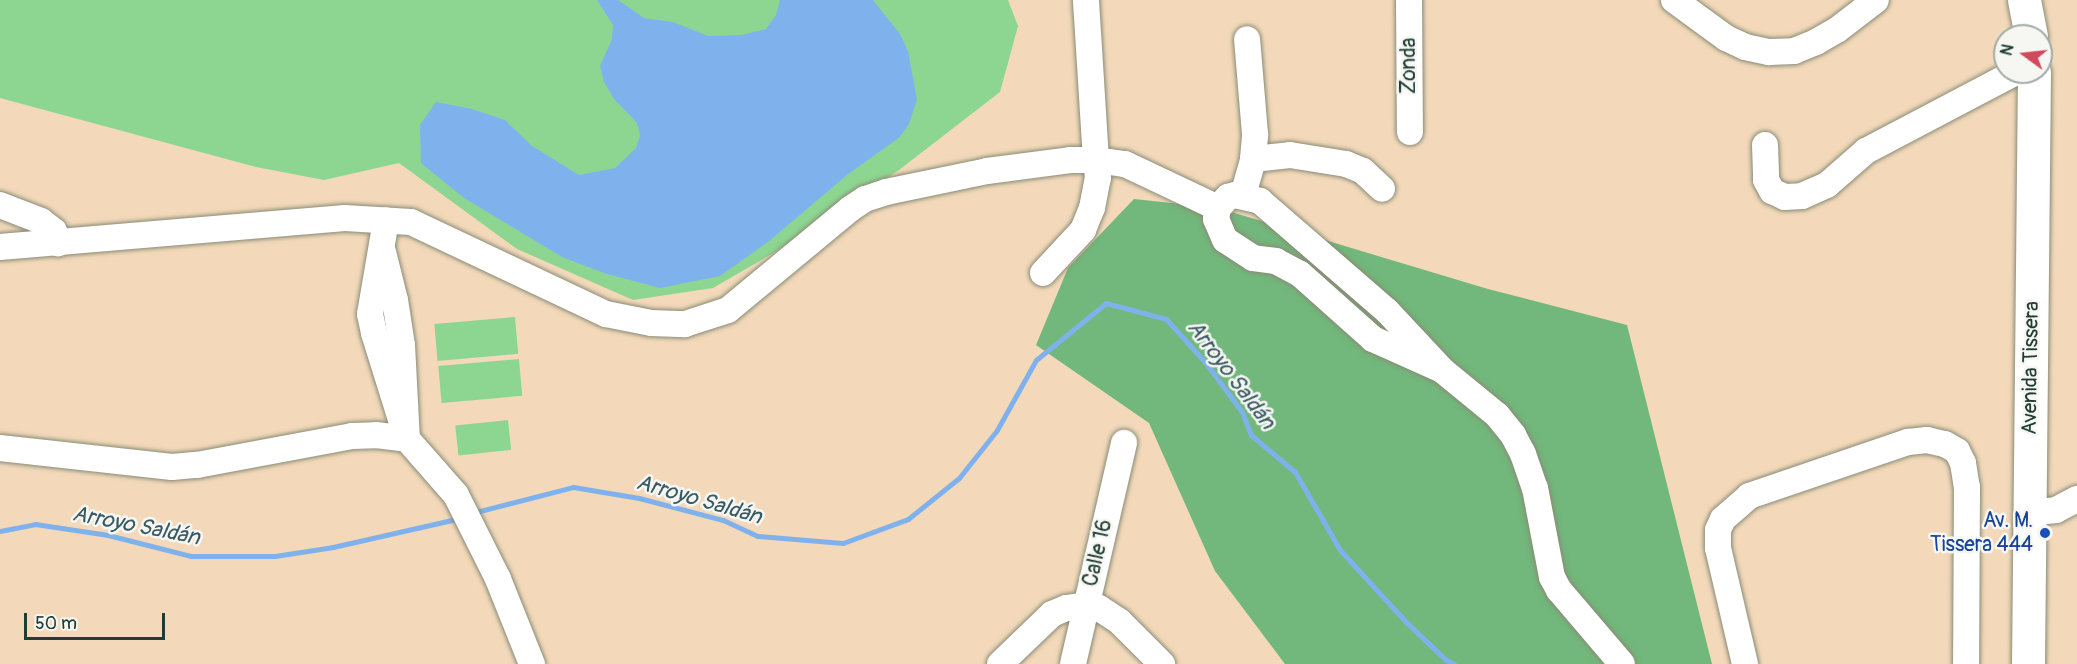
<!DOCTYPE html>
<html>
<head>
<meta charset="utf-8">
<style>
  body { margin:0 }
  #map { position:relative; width:2077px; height:664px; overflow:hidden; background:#f3d9ba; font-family:Pangolin,sans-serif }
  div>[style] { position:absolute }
  .green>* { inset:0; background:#8dd691; transform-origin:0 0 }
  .forest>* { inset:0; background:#72b77b }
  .water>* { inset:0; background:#7fb2ec }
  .stream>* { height:5px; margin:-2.5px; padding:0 2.5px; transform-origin:2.5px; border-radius:2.5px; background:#7fb2ec }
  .roads { filter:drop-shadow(0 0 2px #898b77) drop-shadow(0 0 2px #898b77) }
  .minor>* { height:26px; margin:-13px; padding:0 13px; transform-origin:13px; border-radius:13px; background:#fff }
  .major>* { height:33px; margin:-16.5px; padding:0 16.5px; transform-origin:16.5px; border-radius:16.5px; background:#fff }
  .dots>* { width:16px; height:16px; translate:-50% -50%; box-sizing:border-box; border:3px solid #f6f6f2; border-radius:50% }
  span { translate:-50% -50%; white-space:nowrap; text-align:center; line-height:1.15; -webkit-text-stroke:5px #f6f6f2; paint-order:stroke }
  .street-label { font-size:21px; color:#1f3d34 }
  .transit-label { font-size:21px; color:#164399 }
  .right { translate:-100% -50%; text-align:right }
  .water-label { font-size:22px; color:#375a62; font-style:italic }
  .north { position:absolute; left:1993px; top:24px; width:60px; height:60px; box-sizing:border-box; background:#f6f6f2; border:2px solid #a0aca6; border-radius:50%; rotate:285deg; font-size:16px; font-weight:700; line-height:24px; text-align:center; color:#1f3d34 }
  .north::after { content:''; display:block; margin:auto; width:21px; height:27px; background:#d1495b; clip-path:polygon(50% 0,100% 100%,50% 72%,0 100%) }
  .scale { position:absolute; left:24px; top:613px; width:141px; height:27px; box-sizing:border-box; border:3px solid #1f3d34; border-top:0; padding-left:8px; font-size:18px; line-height:21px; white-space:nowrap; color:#1f3d34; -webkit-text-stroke:4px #f6f6f2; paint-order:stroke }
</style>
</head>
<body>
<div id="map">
  <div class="green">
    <div style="clip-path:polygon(0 0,1008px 0,1018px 26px,1000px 92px,899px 170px,775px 252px,713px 288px,633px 300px,517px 249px,399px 163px,324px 180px,256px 167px,0 98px)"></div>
    <div style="left:515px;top:317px;width:37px;height:81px;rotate:85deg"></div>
    <div style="left:519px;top:359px;width:37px;height:81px;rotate:85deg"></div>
    <div style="left:508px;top:420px;width:30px;height:53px;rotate:84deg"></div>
  </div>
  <div class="forest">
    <div style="clip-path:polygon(1134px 199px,1218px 208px,1488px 289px,1627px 325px,1712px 664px,1285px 664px,1215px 571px,1149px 423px,1036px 345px,1068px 268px)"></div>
  </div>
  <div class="water">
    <div style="clip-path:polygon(597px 0,618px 0,644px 18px,673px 22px,708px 36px,742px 35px,766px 29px,776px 15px,780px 0,873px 0,900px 34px,908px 51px,917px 99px,909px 124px,900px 137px,847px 175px,768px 242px,720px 276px,660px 288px,607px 274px,562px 257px,464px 198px,421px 163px,420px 125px,436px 102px,472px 109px,505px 120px,532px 146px,579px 175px,615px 168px,636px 148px,640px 135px,637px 123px,614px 99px,604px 82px,600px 66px,612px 39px,613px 25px)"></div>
  </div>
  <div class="stream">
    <div style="left:472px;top:513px;width:104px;rotate:-14.4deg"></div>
    <div style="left:573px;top:487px;width:67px;rotate:9.5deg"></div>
    <div style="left:639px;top:498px;width:87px;rotate:14.7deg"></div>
    <div style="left:723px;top:520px;width:38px;rotate:25deg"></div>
    <div style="left:758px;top:536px;width:85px;rotate:4.7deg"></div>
    <div style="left:843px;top:543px;width:69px;rotate:-20.3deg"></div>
    <div style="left:908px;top:519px;width:65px;rotate:-38.8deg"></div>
    <div style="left:959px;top:478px;width:61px;rotate:-51.6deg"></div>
    <div style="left:997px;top:430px;width:80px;rotate:-60.9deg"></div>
    <div style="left:1036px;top:360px;width:90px;rotate:-39.2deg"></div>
    <div style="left:1106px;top:303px;width:62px;rotate:14.9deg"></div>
    <div style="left:1166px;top:319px;width:58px;rotate:47.8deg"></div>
    <div style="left:1205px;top:362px;width:62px;rotate:53.5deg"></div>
    <div style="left:1242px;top:412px;width:25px;rotate:69deg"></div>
    <div style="left:1251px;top:435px;width:57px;rotate:40.1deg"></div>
    <div style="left:1295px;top:472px;width:90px;rotate:60deg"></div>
    <div style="left:1340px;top:550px;width:98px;rotate:47.5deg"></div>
    <div style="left:1406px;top:622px;width:55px;rotate:43.5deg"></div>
    <div style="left:1446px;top:660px;width:9px;rotate:27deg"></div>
    <div style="left:0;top:531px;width:36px;rotate:-11deg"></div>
    <div style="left:35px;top:524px;width:74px;rotate:8.6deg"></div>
    <div style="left:108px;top:535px;width:86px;rotate:14.2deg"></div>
    <div style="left:191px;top:556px;width:84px"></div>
    <div style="left:275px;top:556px;width:59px;rotate:-8.8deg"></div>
    <div style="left:333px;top:547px;width:131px;rotate:-12.8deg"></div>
  </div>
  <div class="roads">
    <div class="minor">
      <div style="left:1409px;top:0;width:132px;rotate:89.6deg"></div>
      <div style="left:1674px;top:0;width:64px;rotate:36.2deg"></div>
      <div style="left:1726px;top:38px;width:21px;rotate:25deg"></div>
      <div style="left:1745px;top:47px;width:25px;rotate:12deg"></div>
      <div style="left:1769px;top:52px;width:25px;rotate:-2deg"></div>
      <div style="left:1794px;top:51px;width:24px;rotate:-22deg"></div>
      <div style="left:1816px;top:42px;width:24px;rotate:-30deg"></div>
      <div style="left:1837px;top:30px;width:49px;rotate:-37.6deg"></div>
      <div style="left:1765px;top:145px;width:35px;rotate:88deg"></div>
      <div style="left:1766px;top:180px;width:13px;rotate:61deg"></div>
      <div style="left:1772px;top:191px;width:14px;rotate:25deg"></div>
      <div style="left:1785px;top:197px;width:17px;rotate:-3deg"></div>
      <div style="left:1802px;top:196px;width:27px;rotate:-24deg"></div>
      <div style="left:1827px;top:185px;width:52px;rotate:-41.1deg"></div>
      <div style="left:1866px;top:151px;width:170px;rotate:-27.8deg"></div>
      <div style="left:1253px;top:159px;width:37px;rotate:-6deg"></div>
      <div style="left:1290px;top:155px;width:57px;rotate:9.1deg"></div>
      <div style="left:1346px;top:164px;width:18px;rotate:22deg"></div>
      <div style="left:1363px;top:171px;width:26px;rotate:43deg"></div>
      <div style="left:1243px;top:195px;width:37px;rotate:-74deg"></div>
      <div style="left:1253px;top:159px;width:25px;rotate:-85deg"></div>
      <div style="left:1255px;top:134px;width:95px;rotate:-94.8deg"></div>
      <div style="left:0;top:205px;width:44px;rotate:21.3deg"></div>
      <div style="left:41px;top:221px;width:16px;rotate:38deg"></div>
      <div style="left:54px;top:231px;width:13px;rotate:72deg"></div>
      <div style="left:0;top:247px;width:346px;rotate:-4.8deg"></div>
      <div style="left:345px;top:218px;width:66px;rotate:3.5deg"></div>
      <div style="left:411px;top:222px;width:216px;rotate:25.3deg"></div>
      <div style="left:606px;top:314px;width:46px;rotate:11.3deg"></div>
      <div style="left:651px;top:323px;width:34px;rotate:2deg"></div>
      <div style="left:685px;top:324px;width:45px;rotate:-18deg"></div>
      <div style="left:728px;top:310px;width:158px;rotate:-39.6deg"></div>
      <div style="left:850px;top:209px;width:18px;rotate:-34deg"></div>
      <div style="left:865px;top:199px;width:22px;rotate:-18deg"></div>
      <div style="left:886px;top:192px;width:103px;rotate:-11.7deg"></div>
      <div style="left:987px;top:171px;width:84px;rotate:-7.5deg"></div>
      <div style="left:1070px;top:160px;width:26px"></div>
      <div style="left:1096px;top:160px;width:160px;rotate:-93.6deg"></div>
      <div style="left:383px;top:252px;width:49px;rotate:76deg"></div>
      <div style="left:395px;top:300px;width:46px;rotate:81.2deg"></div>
      <div style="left:402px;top:345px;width:94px;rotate:87deg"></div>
      <div style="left:407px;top:439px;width:111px;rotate:-107.3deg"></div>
      <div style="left:374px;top:333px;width:19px;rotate:-102deg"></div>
      <div style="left:370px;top:314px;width:95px;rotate:-80.3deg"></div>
      <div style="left:1043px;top:273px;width:59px;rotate:-47.1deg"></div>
      <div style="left:1083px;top:230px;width:24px;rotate:-68deg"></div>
      <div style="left:1092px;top:208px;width:31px;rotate:-79deg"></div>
      <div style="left:1098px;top:178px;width:18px;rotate:-96deg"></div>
      <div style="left:1096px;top:160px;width:29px;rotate:8deg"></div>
      <div style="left:1125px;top:164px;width:103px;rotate:25.3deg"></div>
      <div style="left:1442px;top:370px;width:76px;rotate:-155.8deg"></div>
      <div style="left:1373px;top:339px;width:98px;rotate:-138.3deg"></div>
      <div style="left:1300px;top:274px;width:27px;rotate:-152deg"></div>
      <div style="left:1276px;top:261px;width:23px;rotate:-173deg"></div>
      <div style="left:1253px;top:258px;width:33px;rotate:-147deg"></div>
      <div style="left:1225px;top:240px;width:23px;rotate:-113deg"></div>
      <div style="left:1216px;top:219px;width:11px;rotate:-80deg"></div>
      <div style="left:1218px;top:208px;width:15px;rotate:-48deg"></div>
      <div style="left:1228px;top:197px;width:7px;rotate:-16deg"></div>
      <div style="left:1235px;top:195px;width:26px;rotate:13deg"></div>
      <div style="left:1260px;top:201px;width:168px;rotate:40.9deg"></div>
      <div style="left:1387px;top:311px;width:81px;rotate:47deg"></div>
      <div style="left:1442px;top:370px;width:71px;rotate:39.3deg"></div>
      <div style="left:1497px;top:415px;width:26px;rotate:51deg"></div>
      <div style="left:1513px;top:435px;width:21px;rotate:62deg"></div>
      <div style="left:1523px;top:454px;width:36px;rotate:71deg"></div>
      <div style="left:1535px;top:488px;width:91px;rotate:79.2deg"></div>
      <div style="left:1552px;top:577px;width:15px;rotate:62deg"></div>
      <div style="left:1559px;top:590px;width:97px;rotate:49.6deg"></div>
      <div style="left:0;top:448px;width:173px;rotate:6.3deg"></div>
      <div style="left:172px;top:467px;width:25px;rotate:-5deg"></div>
      <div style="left:197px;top:465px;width:158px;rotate:-10.6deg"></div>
      <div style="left:352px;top:436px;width:24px;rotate:-2deg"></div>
      <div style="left:376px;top:435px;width:31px;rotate:7deg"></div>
      <div style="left:407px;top:439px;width:74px;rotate:48.8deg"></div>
      <div style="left:456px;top:495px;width:94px;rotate:63.4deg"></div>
      <div style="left:498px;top:579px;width:92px;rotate:68.2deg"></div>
      <div style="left:2028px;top:513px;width:28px;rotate:-6deg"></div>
      <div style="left:2056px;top:510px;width:24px;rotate:-28deg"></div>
      <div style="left:1000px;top:664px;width:72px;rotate:-43.9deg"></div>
      <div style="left:1052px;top:614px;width:15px;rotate:-23deg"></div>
      <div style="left:1066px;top:608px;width:21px;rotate:-8deg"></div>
      <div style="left:1087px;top:605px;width:12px;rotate:14deg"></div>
      <div style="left:1099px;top:608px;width:24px;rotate:33deg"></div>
      <div style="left:1119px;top:621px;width:61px;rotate:45deg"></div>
      <div style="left:1073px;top:664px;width:227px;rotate:-77deg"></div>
      <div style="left:1745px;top:664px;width:119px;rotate:-103.1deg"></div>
      <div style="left:1718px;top:548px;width:18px;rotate:-90deg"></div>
      <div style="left:1718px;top:530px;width:12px;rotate:-66deg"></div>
      <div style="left:1723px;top:519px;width:35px;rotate:-41deg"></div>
      <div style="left:1749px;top:496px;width:168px;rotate:-18.8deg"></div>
      <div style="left:1908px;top:442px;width:19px;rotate:-6deg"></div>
      <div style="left:1927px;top:440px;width:18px;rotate:13deg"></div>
      <div style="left:1945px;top:444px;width:14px;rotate:30deg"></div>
      <div style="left:1957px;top:451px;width:13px;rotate:63deg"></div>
      <div style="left:1963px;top:463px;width:24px;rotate:81deg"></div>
      <div style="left:1967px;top:487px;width:177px;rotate:90.3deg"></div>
    </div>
    <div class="major">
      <div style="left:2024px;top:0;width:37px;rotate:79deg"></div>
      <div style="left:2028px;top:664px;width:592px;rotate:-89.42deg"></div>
    </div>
  </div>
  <div class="dots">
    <div style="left:2045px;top:533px;background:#1a4fb4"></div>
  </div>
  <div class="street-label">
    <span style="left:1409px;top:66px;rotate:-90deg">Zonda</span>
    <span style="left:2031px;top:368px;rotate:-89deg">Avenida Tissera</span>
    <span style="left:1098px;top:553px;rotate:-77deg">Calle 16</span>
  </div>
  <div class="transit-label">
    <span class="right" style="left:2033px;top:533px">Av. M.<br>Tissera 444</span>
  </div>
  <div class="water-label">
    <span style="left:1231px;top:375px;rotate:53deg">Arroyo Saldán</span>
    <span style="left:699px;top:500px;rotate:16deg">Arroyo Saldán</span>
    <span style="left:136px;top:526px;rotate:11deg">Arroyo Saldán</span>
  </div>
  <div class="north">N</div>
  <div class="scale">50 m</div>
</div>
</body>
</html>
